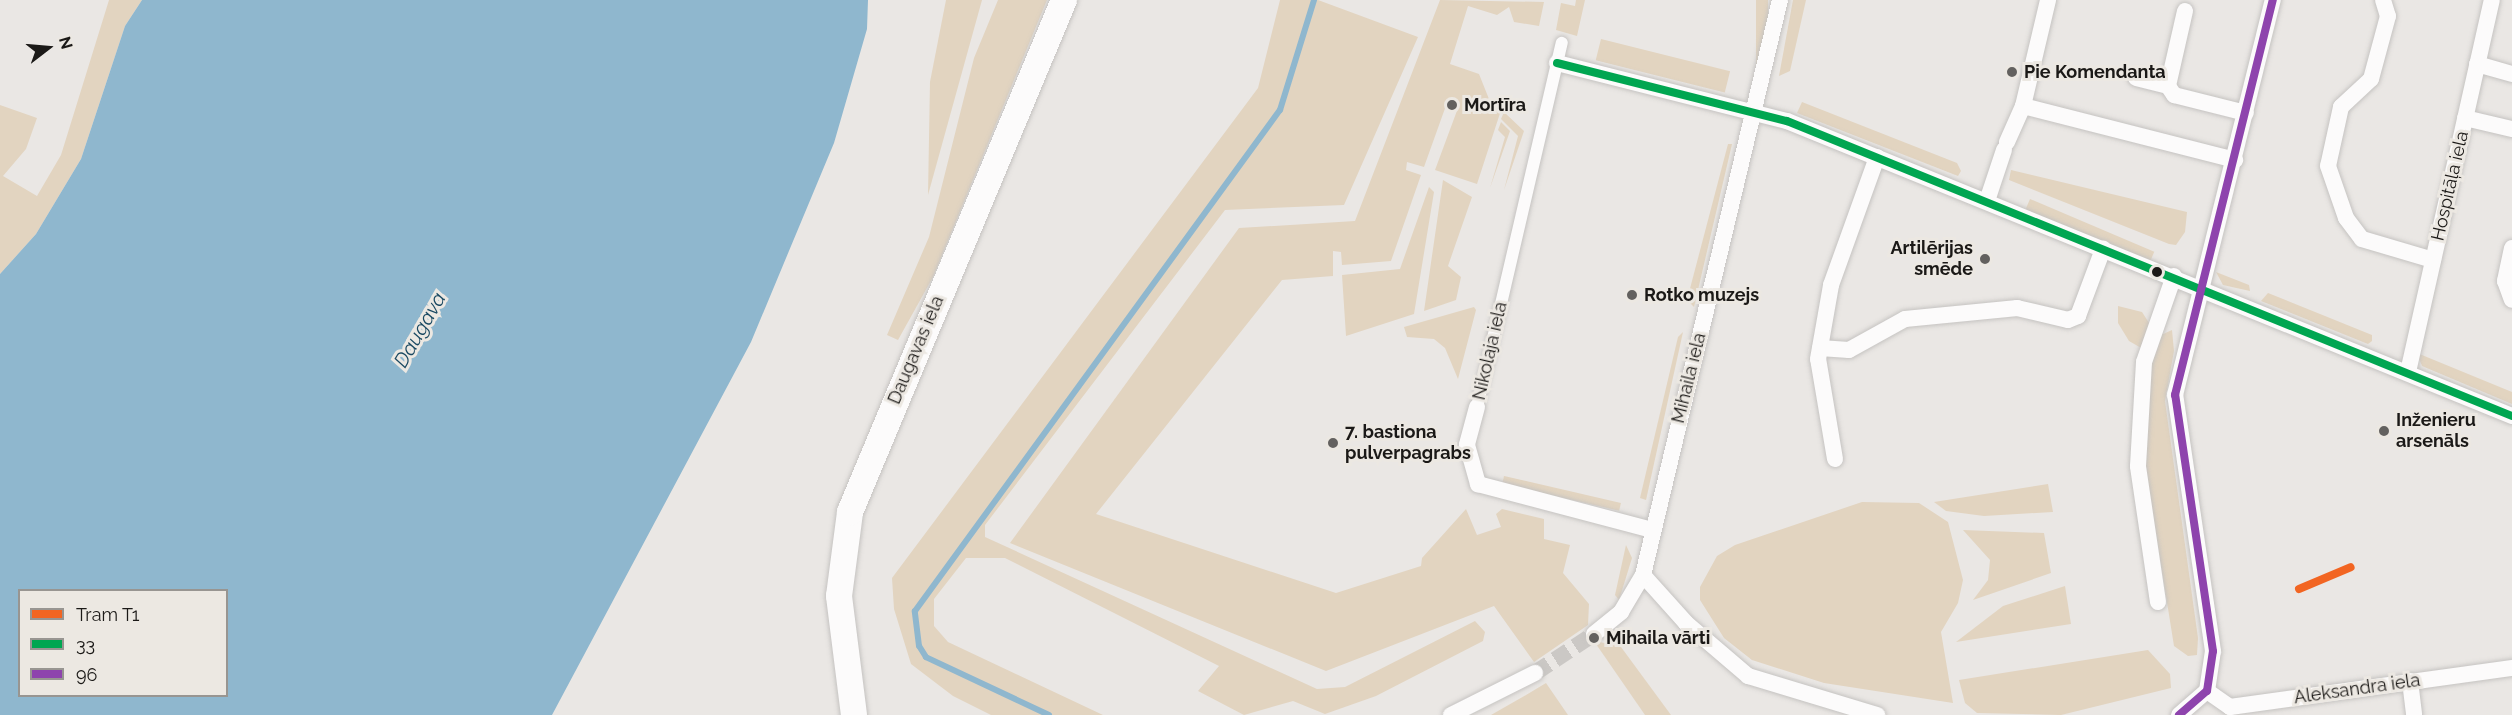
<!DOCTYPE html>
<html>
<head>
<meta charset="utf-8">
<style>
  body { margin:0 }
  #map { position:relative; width:2512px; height:715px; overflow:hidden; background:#eae7e4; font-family:Raleway,sans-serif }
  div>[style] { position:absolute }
  .green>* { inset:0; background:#e2d4c0; transform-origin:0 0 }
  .water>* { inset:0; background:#8fb7ce }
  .stream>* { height:6px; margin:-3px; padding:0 3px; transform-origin:3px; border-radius:3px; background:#8fb7ce }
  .minor-tunnel>* { height:16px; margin-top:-8px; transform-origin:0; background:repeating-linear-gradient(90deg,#cbc8c5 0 16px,transparent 0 24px) }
  .roads { filter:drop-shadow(0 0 2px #c5c3c1) drop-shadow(0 0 2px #c5c3c1) }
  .pedestrian>* { height:12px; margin:-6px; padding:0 6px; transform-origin:6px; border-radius:6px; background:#fcfbfb }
  .minor>* { height:16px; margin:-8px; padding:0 8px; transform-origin:8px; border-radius:8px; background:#fcfbfb }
  .primary>* { height:26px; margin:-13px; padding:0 13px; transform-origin:13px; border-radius:13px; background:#fcfbfb }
  .bus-1>* { height:8px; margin:-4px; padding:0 4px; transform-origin:4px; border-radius:4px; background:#00a651 }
  .bus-2>* { height:8px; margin:-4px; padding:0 4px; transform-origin:4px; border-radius:4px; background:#8e44ad }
  .tram-1>* { height:8px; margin:-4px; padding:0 4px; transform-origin:4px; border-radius:4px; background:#f26522 }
  .dots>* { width:16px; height:16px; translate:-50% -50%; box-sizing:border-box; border:3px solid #ece8e2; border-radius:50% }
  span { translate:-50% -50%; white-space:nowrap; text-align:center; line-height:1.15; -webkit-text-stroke:6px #ece8e2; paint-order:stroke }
  .poi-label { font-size:18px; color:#1b1917; font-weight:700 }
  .left { translate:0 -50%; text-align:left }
  .right { translate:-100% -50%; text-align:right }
  .street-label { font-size:18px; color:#1b1917 }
  .water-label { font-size:20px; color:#1a4962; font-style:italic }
  .legend { position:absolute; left:18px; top:589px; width:210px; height:108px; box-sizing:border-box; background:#ece8e2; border:2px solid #989591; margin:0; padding:8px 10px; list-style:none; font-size:18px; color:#1b1917 }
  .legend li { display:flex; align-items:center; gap:12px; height:30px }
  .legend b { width:30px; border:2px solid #989591 }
  .north { position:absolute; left:18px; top:18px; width:60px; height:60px; -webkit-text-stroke:4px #ece8e2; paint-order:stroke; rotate:74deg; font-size:16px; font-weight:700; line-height:24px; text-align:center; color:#1b1917 }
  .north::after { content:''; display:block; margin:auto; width:21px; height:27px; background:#1b1917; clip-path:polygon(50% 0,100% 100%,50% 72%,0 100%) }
</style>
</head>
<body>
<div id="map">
  <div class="green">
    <div style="clip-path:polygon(109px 0,142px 0,125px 26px,81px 159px,36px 234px,0 274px,0 105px,37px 118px,26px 149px,3px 176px,37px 196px,61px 155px)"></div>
    <div style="clip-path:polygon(946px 0,982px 0,928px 195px,930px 82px)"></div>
    <div style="clip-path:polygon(998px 0,1047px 0,933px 277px,898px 340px,887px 335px,929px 237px,974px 58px)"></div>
    <div style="clip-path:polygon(1280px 0,1318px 0,1418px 37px,1344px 205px,1225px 210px,985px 525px,985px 537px,1317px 689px,1345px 687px,1475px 621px,1485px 632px,1483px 641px,1376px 696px,1325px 714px,1293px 701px,1244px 715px,1198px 691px,1219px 666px,1005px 558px,966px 558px,934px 599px,934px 626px,948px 642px,1103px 715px,991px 715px,953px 696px,911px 664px,894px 609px,892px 578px,1258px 88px)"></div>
    <div style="clip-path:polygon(1440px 0,1544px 2px,1539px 26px,1514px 22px,1509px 7px,1497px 15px,1468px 6px,1450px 64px,1479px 74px,1489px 99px,1503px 104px,1477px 184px,1435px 170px,1458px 108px,1455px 100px,1448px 100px,1424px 167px,1407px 162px,1406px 170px,1421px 175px,1391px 261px,1342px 265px,1341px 252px,1333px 251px,1333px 276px,1282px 280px,1096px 514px,1336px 593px,1421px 566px,1422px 558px,1466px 509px,1477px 535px,1501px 527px,1496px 514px,1502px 509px,1544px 519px,1544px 539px,1570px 545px,1563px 573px,1589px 604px,1588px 625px,1534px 662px,1494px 606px,1326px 671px,1010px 543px,1239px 228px,1355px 221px)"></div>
    <div style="clip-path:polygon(1576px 0,1585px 0,1577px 36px,1556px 30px,1561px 3px,1575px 6px)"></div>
    <div style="left:1756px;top:0;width:12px;height:69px"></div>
    <div style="clip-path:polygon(1793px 0,1806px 0,1790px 71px,1779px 76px)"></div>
    <div style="left:1601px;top:39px;width:133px;height:22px;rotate:14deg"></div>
    <div style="clip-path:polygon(1802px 102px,1957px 163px,1961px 171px,1958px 176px,1797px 113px)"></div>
    <div style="clip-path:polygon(1504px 112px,1524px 131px,1504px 190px,1518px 136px,1501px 119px)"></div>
    <div style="clip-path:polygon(1501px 122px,1510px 131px,1490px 188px,1505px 137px,1498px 130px)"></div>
    <div style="clip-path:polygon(1728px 144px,1732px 144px,1694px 307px,1687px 300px)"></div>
    <div style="clip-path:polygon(2011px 170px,2187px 212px,2185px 232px,2176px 245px,2169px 244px,2009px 180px)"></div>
    <div style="clip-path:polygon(1443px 180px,1472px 197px,1448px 266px,1461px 277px,1456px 300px,1424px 311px)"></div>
    <div style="clip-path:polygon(1429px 187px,1434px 192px,1414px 314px,1346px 336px,1342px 275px,1400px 269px)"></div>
    <div style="left:2030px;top:199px;width:135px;height:12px;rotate:23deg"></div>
    <div style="clip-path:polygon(2216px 272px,2249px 285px,2250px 291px,2223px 285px)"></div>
    <div style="clip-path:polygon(2268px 293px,2372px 335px,2372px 341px,2368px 344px,2261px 301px)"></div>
    <div style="clip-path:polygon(2118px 306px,2142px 312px,2151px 326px,2143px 349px,2129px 341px,2118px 323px)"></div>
    <div style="clip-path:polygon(1474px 307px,1476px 310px,1458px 379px,1445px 348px,1434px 339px,1407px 337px,1404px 327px)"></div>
    <div style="clip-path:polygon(2172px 330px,2174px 351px,2165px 401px,2198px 638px,2197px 655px,2188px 656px,2174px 646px,2145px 465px,2147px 383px,2159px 336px)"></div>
    <div style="clip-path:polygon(1683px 332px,1646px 500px,1640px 498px,1678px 337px)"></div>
    <div style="clip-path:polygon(2417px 353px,2512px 392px,2512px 404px,2422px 366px)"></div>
    <div style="left:1504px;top:476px;width:120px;height:8px;rotate:13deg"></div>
    <div style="clip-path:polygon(2048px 484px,2053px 512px,1984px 516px,1946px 511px,1934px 502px)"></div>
    <div style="clip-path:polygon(1862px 502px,1919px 503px,1948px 522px,1963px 580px,1958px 603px,1941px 632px,1953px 703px,1824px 683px,1752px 660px,1724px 638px,1700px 600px,1700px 587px,1717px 556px,1735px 545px)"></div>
    <div style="clip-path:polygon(1963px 530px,2044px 533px,2051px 573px,1973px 600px,1988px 580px,1990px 560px)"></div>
    <div style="clip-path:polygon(1626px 545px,1632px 558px,1619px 600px,1615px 595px)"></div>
    <div style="clip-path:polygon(2065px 586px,2071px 624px,1956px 642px,2003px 606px)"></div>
    <div style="clip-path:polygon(1600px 642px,1621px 647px,1671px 715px,1645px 715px,1596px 644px)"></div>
    <div style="clip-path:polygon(2148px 650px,2170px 674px,2171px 688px,2061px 715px,1977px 713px,1965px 703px,1959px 680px)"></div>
    <div style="clip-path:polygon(1546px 683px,1568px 715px,1491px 715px,1526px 695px)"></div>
  </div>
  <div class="water">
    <div style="clip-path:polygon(evenodd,142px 0,868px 0,867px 29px,834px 143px,751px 342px,552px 715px,0 715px,0 274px,36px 234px,81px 159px,125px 26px,142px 0,20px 590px,226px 590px,226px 696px,20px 696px,20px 590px)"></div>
  </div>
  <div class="stream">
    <div style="left:1049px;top:715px;width:136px;rotate:-154.8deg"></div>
    <div style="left:926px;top:657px;width:13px;rotate:-122deg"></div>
    <div style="left:919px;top:646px;width:35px;rotate:-97deg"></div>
    <div style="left:915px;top:611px;width:620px;rotate:-53.93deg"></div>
    <div style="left:1280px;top:110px;width:115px;rotate:-72.8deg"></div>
  </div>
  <div class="minor-tunnel">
    <div style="left:1535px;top:673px;width:71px;rotate:-33.5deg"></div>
  </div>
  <div class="roads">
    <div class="pedestrian">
      <div style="left:1477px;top:407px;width:374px;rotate:-76.9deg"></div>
    </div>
    <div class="minor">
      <div style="left:2383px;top:0;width:17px;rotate:73deg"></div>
      <div style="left:2388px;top:16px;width:65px;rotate:105.1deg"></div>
      <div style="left:2371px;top:79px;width:41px;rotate:137deg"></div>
      <div style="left:2341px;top:107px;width:60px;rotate:102.4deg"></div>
      <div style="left:2328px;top:166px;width:55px;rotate:70.9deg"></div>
      <div style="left:2346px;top:218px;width:26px;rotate:53deg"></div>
      <div style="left:2362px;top:239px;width:74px;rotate:16.5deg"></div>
      <div style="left:2185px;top:11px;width:77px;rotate:102.8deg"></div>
      <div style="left:2168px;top:86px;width:11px;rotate:56deg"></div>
      <div style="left:2174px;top:95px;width:74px;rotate:14deg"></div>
      <div style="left:1557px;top:63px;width:237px;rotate:14.2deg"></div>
      <div style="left:1787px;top:121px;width:783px;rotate:22.14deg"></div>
      <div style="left:2477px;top:64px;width:36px;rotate:16deg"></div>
      <div style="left:2136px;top:78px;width:33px;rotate:14deg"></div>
      <div style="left:2023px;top:106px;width:219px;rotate:14.3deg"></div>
      <div style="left:2465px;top:118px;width:48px;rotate:13.2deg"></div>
      <div style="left:2007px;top:142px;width:39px;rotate:-66deg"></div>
      <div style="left:2023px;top:106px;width:109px;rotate:-76.7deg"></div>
      <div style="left:1987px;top:201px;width:54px;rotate:-71.6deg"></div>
      <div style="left:2512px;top:248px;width:34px;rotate:102deg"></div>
      <div style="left:2505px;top:281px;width:20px;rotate:70deg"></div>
      <div style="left:1820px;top:348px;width:29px;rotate:4deg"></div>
      <div style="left:1849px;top:350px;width:64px;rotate:-29deg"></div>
      <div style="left:1905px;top:319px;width:113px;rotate:-5.6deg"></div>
      <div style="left:2017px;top:308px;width:52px;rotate:13.2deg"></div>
      <div style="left:2068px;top:320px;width:11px;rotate:-22deg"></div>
      <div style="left:2078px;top:316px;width:72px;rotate:-69.5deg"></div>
      <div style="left:2408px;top:372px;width:381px;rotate:-77.3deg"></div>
      <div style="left:1477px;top:407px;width:39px;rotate:105deg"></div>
      <div style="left:1467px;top:445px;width:41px;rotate:74.2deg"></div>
      <div style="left:1478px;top:484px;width:180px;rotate:14.8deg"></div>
      <div style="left:1835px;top:459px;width:101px;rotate:-99.6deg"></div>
      <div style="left:1818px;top:359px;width:75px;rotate:-80deg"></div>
      <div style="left:1831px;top:285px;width:136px;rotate:-70.2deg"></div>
      <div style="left:1643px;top:575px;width:64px;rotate:48.1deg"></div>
      <div style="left:1686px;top:623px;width:82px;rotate:40.5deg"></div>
      <div style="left:1748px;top:676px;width:135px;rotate:16.8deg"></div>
      <div style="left:2158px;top:602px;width:137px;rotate:-98.4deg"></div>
      <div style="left:2138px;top:466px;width:104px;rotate:-86.7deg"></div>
      <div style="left:2144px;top:362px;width:91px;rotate:-70.8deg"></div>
      <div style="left:1594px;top:634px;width:35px;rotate:-39deg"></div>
      <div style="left:1621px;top:612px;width:43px;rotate:-59.3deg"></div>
      <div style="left:1643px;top:575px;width:591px;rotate:-76.6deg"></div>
      <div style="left:2410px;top:681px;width:34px;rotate:83deg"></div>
      <div style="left:2207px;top:691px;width:28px;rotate:35deg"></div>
      <div style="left:2230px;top:707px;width:285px;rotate:-7.9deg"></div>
      <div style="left:1451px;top:715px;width:94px;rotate:-26.6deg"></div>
      <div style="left:2179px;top:715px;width:37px;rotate:-41deg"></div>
      <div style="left:2207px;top:691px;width:40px;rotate:-81.5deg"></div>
      <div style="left:2213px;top:651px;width:259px;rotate:-98.4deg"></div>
      <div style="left:2175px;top:395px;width:407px;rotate:-76.1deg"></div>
    </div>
    <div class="primary">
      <div style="left:854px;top:715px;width:120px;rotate:-97.2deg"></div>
      <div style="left:839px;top:596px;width:85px;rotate:-82.5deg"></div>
      <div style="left:850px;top:512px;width:555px;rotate:-67.32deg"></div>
    </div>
  </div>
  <div class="bus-1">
    <div style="left:1557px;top:63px;width:237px;rotate:14.2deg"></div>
    <div style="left:1787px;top:121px;width:783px;rotate:22.14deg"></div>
  </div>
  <div class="bus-2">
    <div style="left:2179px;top:715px;width:37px;rotate:-41deg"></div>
    <div style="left:2207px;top:691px;width:40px;rotate:-81.5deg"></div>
    <div style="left:2213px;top:651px;width:259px;rotate:-98.4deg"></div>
    <div style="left:2175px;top:395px;width:407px;rotate:-76.1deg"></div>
  </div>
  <div class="tram-1">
    <div style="left:2299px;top:589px;width:56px;rotate:-22.9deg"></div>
  </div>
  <div class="dots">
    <div style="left:2012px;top:72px;background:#63615f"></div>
    <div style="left:1452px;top:105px;background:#63615f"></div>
    <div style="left:1985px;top:259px;background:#63615f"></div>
    <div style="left:2157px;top:272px;background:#1b1917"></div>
    <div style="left:1632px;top:295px;background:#63615f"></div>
    <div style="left:2384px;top:431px;background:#63615f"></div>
    <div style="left:1333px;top:443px;background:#63615f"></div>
    <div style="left:1594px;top:638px;background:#63615f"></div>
  </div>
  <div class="poi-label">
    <span class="left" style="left:2024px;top:72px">Pie Komendanta</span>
    <span class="left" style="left:1464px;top:105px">Mortīra</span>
    <span class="right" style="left:1973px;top:259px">Artilērijas<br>smēde</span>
    <span class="left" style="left:1644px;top:295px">Rotko muzejs</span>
    <span class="left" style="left:2396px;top:431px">Inženieru<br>arsenāls</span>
    <span class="left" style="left:1345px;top:443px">7. bastiona<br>pulverpagrabs</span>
    <span class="left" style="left:1606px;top:638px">Mihaila vārti</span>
  </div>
  <div class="street-label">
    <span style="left:2450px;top:186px;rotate:-77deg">Hospitāļa iela</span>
    <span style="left:916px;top:350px;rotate:-67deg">Daugavas iela</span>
    <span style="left:1490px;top:351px;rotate:-77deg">Nikolaja iela</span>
    <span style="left:1689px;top:378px;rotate:-76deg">Mihaila iela</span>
    <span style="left:2357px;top:689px;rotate:-8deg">Aleksandra iela</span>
  </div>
  <div class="water-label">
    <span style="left:420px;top:330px;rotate:-60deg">Daugava</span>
  </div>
  <ul class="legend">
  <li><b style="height:8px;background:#f26522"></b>Tram T1</li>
  <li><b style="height:8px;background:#00a651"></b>33</li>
  <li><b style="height:8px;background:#8e44ad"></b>96</li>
  </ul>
  <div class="north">N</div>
</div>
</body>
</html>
